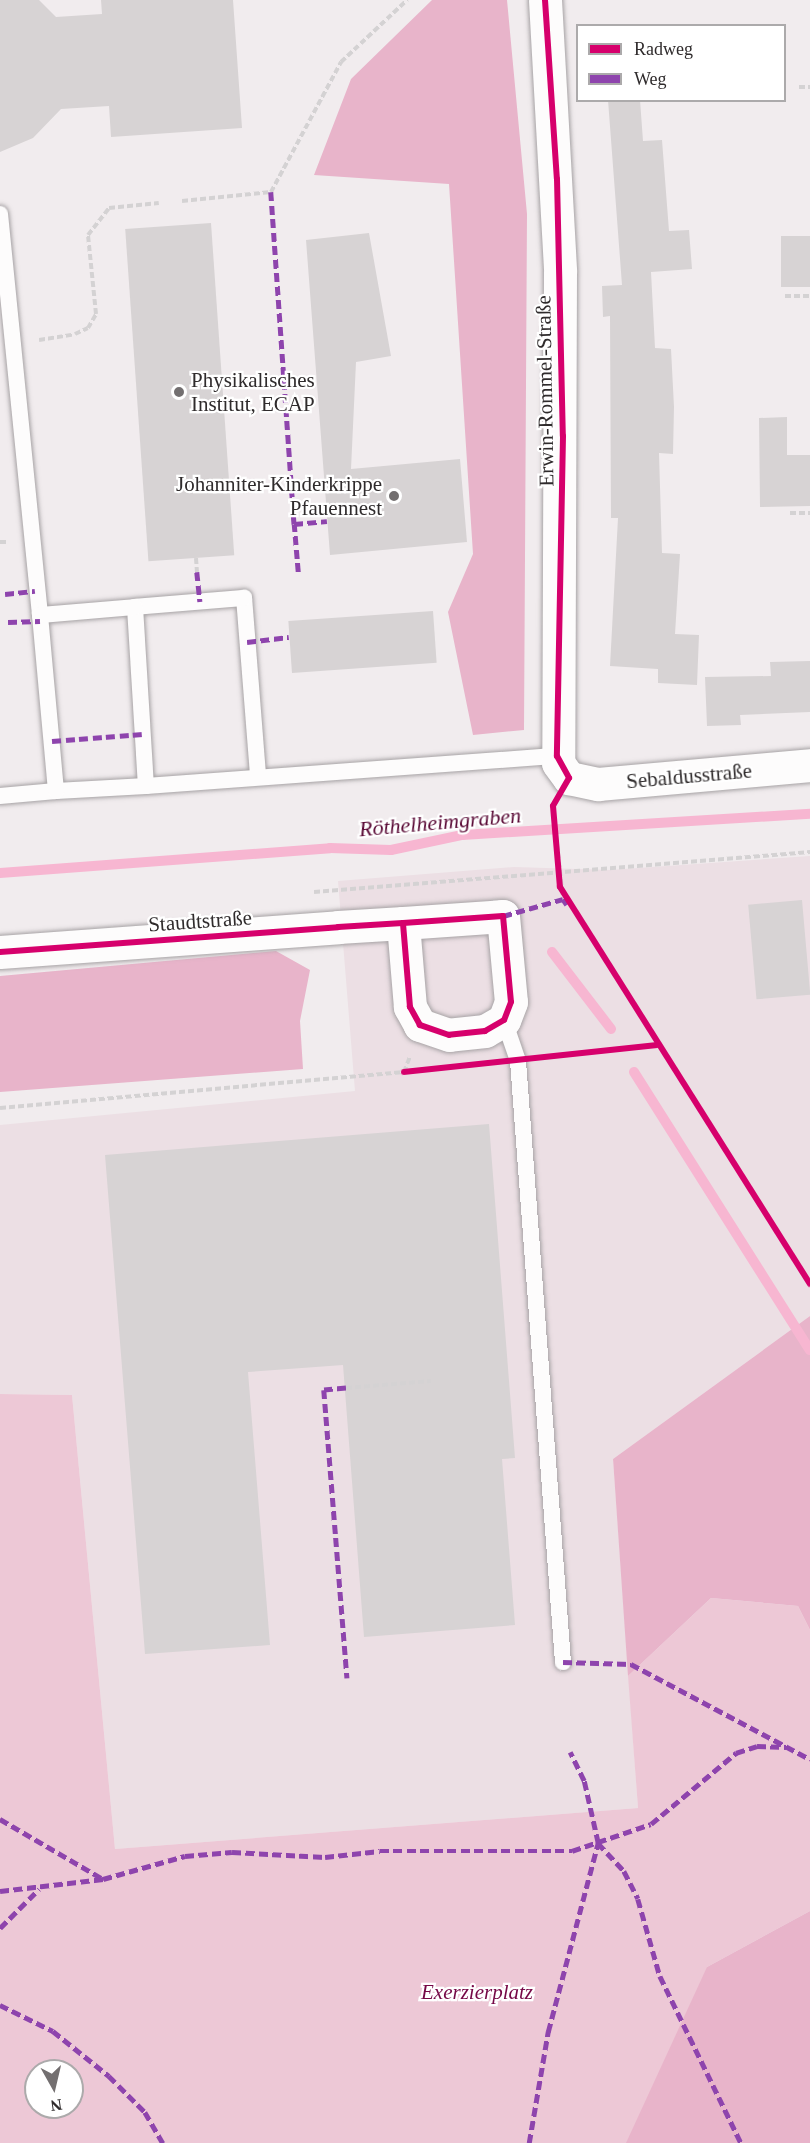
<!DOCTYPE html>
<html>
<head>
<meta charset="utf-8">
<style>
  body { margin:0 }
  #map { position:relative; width:810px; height:2143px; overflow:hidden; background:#f1ecee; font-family:"Times New Roman",serif }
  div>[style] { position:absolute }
  .built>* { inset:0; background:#ecdfe4 }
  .green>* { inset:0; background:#edc8d6 }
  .forest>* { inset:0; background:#e8b4ca }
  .stream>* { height:10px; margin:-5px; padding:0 5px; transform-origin:5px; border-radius:5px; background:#f7b6d1 }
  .building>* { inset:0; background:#d7d3d4; transform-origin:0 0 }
  .path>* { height:4px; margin-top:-2px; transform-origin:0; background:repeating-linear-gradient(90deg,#d4d2d3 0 6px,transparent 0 9px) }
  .roads { filter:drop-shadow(0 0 2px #a7a3a5) drop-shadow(0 0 2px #a7a3a5) }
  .lane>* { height:16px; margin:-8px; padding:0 8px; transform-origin:8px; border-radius:8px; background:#fdfcfc }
  .street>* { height:33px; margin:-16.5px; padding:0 16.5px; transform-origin:16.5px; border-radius:16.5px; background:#fdfcfc }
  .quiet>* { height:4.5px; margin-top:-2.25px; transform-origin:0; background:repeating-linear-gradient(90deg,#8e44ad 0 9px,transparent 0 13.5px) }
  .cycleway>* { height:6px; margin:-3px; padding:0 3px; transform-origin:3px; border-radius:3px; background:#d6006c }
  .dots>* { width:16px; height:16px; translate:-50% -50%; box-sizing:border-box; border:3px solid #fff; border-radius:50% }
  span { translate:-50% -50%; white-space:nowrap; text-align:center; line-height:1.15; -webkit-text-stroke:4.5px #fff; paint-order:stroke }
  .poi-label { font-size:21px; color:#2f2b2c }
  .left { translate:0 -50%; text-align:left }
  .right { translate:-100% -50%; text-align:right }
  .street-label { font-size:21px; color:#2f2b2c }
  .park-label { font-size:21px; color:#750746; font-style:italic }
  .water-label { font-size:22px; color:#590935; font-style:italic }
  .legend { position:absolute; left:576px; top:24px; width:210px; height:78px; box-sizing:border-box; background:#fff; border:2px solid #acaaab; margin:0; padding:8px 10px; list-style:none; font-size:18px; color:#2f2b2c }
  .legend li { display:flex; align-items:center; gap:12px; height:30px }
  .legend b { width:30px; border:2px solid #acaaab }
  .north { position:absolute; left:24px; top:2059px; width:60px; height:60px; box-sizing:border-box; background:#fff; border:2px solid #acaaab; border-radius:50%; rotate:172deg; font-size:16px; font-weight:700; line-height:24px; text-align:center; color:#2f2b2c }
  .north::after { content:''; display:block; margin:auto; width:21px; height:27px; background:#736f70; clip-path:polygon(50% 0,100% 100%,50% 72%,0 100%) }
</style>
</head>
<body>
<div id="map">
  <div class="built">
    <div style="clip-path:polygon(810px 856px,810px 1316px,613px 1459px,638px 1808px,115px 1849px,72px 1395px,0 1394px,0 1125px,355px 1091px,338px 881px,514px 867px,610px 870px)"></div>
  </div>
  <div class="green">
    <div style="clip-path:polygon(evenodd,0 1394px,72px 1395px,115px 1849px,638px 1808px,628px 1676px,711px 1598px,798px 1606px,810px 1630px,810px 1911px,707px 1967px,760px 2143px,0 2143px,0 1394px,36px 2071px,72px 2071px,72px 2107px,36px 2107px,36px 2071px)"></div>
  </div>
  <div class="forest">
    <div style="clip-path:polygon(432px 0,507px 0,527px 214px,524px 730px,473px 735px,448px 612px,473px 554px,449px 184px,314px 175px,351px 79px)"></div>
    <div style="clip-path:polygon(276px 951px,310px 970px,300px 1021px,303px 1069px,0 1092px,0 976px)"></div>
    <div style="clip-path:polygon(810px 1316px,810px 1630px,798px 1606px,711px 1598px,628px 1676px,613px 1459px)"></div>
    <div style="clip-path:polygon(810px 1911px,810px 2143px,626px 2143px,707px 1967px)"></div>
  </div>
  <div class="stream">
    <div style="left:0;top:873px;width:331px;rotate:-4.3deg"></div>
    <div style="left:330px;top:848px;width:61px;rotate:1.9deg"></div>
    <div style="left:391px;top:850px;width:73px;rotate:-11.9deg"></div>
    <div style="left:462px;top:835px;width:349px;rotate:-3.5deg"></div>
    <div style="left:552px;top:952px;width:97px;rotate:52.5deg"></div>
    <div style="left:634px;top:1072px;width:329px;rotate:57.7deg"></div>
  </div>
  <div class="building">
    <div style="clip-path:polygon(0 0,39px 0,56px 17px,102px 14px,101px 0,233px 0,242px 128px,111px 137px,109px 106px,61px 109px,33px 138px,0 152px)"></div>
    <div style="clip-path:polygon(608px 100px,640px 100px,643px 141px,662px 140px,669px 231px,689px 230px,692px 269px,651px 272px,655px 348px,671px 349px,674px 407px,673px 454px,659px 453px,662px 553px,680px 554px,675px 634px,699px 635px,697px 685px,658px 683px,658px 669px,610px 666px,618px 518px,611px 518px,610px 316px,603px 317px,602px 286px,622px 285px)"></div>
    <div style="left:211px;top:223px;width:333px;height:86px;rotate:86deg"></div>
    <div style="clip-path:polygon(369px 233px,391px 356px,356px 362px,351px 469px,460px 459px,467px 542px,330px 555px,306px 240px)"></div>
    <div style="left:781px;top:236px;width:29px;height:51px"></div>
    <div style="clip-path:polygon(787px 417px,787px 455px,810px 455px,810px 506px,760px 507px,759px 418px)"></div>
    <div style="left:433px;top:611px;width:52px;height:145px;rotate:86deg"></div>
    <div style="clip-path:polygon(810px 661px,810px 712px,740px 715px,741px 725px,707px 726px,705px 677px,771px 676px,770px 662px)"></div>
    <div style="left:802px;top:900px;width:95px;height:54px;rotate:85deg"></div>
    <div style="clip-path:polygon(489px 1124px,515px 1458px,502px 1459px,515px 1625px,364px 1637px,343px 1365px,248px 1372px,270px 1645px,145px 1654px,105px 1155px)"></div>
  </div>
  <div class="path">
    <div style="left:799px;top:87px;width:11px"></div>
    <div style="left:182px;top:201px;width:89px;rotate:-5.8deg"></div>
    <div style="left:271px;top:192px;width:148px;rotate:-61.7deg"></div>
    <div style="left:341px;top:62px;width:91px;rotate:-43.2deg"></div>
    <div style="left:785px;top:296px;width:25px"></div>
    <div style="left:39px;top:340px;width:36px;rotate:-9deg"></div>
    <div style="left:75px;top:334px;width:14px;rotate:-25deg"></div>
    <div style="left:88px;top:328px;width:16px;rotate:-60deg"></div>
    <div style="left:96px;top:314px;width:79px;rotate:-95.8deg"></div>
    <div style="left:88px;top:235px;width:34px;rotate:-52deg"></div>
    <div style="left:109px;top:208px;width:50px;rotate:-5.7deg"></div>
    <div style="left:790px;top:513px;width:20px"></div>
    <div style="left:0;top:542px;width:8px"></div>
    <div style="left:196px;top:558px;width:14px;rotate:86deg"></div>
    <div style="left:553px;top:808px;width:92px;rotate:83.7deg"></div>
    <div style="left:314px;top:892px;width:498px;rotate:-4.6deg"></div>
    <div style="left:0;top:1108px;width:406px;rotate:-5.1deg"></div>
    <div style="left:404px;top:1072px;width:17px;rotate:-69deg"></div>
    <div style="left:346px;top:1388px;width:85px;rotate:-4.7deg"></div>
  </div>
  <div class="roads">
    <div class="lane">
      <div style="left:0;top:214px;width:403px;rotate:84.3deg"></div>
      <div style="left:258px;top:775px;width:178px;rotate:-94.5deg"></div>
      <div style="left:244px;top:598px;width:109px;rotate:175.3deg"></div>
      <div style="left:135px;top:607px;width:179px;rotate:86.5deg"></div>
      <div style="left:146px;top:786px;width:412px;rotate:-4.2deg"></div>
      <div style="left:56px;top:791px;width:90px;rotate:-3.2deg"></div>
      <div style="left:0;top:796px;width:56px;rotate:-5.1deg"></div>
      <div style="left:56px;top:791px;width:177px;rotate:-95.2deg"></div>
      <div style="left:40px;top:615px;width:95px;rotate:-4.8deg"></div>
      <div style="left:504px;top:1020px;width:43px;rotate:71.1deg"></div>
      <div style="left:518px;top:1061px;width:603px;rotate:85.72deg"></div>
    </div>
    <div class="street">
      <div style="left:545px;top:0;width:272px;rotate:86.8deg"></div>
      <div style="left:560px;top:272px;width:491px;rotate:90.2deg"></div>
      <div style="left:558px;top:763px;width:19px;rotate:54deg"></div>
      <div style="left:569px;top:778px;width:30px;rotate:12deg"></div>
      <div style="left:598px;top:784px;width:213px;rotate:-5.1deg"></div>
      <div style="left:0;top:952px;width:339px;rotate:-4.2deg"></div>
      <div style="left:338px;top:927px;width:65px;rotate:-3.5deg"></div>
      <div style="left:403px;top:923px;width:100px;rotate:-4deg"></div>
      <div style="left:503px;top:916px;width:86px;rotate:84.7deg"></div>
      <div style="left:511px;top:1002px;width:19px;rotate:111deg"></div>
      <div style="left:504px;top:1020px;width:22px;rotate:150deg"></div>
      <div style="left:485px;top:1031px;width:36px;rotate:174deg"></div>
      <div style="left:449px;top:1035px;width:31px;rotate:-161deg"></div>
      <div style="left:420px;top:1025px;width:21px;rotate:-119deg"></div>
      <div style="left:410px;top:1007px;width:84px;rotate:-94.8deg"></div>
    </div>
  </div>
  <div class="quiet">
    <div style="left:271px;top:192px;width:333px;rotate:86deg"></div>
    <div style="left:197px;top:572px;width:30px;rotate:84deg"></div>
    <div style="left:298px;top:572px;width:48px;rotate:-94.8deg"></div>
    <div style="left:294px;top:524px;width:33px;rotate:-5deg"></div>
    <div style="left:5px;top:594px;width:30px;rotate:-6deg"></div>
    <div style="left:8px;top:622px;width:32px;rotate:-2deg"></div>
    <div style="left:247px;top:642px;width:42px;rotate:-6.8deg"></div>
    <div style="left:52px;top:741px;width:91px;rotate:-4.4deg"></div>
    <div style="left:503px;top:916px;width:62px;rotate:-15.8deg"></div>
    <div style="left:563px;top:899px;width:7px;rotate:56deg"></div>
    <div style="left:346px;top:1388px;width:22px;rotate:175deg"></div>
    <div style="left:324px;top:1390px;width:289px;rotate:85.4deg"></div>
    <div style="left:563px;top:1662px;width:68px;rotate:1.7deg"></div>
    <div style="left:631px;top:1664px;width:203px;rotate:28deg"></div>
    <div style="left:0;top:1819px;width:119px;rotate:30.2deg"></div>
    <div style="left:598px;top:1843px;width:38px;rotate:47deg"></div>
    <div style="left:624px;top:1871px;width:31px;rotate:63deg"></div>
    <div style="left:638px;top:1899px;width:80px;rotate:74.1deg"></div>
    <div style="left:660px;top:1976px;width:186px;rotate:64.1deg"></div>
    <div style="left:0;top:1891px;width:104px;rotate:-6.6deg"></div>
    <div style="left:103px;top:1879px;width:85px;rotate:-15.7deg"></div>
    <div style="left:185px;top:1856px;width:47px;rotate:-4.9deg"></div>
    <div style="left:232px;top:1852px;width:93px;rotate:3.1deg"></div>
    <div style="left:325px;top:1857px;width:55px;rotate:-6.2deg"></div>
    <div style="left:380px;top:1851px;width:192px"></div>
    <div style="left:572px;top:1851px;width:83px;rotate:-18.9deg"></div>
    <div style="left:651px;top:1824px;width:111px;rotate:-39.9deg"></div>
    <div style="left:736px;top:1753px;width:22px;rotate:-18deg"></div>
    <div style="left:757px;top:1746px;width:29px;rotate:2deg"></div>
    <div style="left:0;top:1928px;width:55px;rotate:-45deg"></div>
    <div style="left:0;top:2005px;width:59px;rotate:26.1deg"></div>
    <div style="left:53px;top:2031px;width:72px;rotate:38.8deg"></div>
    <div style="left:109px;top:2076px;width:51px;rotate:45deg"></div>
    <div style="left:145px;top:2112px;width:36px;rotate:60deg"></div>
    <div style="left:529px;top:2143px;width:113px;rotate:-80.3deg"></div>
    <div style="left:548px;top:2032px;width:196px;rotate:-75.2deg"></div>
    <div style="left:598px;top:1843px;width:64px;rotate:-102.7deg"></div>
    <div style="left:584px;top:1781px;width:32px;rotate:-116deg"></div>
  </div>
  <div class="cycleway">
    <div style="left:545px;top:0;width:179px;rotate:86.2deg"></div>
    <div style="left:557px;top:179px;width:257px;rotate:88.7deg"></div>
    <div style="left:563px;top:436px;width:320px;rotate:91.1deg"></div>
    <div style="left:557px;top:756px;width:25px;rotate:61deg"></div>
    <div style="left:569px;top:778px;width:32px;rotate:120deg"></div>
    <div style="left:553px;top:806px;width:81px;rotate:85.1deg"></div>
    <div style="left:560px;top:887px;width:469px;rotate:57.8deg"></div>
    <div style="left:0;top:952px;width:339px;rotate:-4.2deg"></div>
    <div style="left:338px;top:927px;width:65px;rotate:-3.5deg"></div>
    <div style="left:403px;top:923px;width:100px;rotate:-4deg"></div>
    <div style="left:503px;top:916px;width:86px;rotate:84.7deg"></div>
    <div style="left:511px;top:1002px;width:19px;rotate:111deg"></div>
    <div style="left:504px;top:1020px;width:22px;rotate:150deg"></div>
    <div style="left:485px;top:1031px;width:36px;rotate:174deg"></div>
    <div style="left:449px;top:1035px;width:31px;rotate:-161deg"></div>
    <div style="left:420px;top:1025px;width:21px;rotate:-119deg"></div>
    <div style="left:410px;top:1007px;width:84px;rotate:-94.8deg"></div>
    <div style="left:404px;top:1072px;width:254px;rotate:-6.1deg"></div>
  </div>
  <div class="dots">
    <div style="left:179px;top:392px;background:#736f70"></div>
    <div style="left:394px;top:496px;background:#736f70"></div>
  </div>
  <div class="poi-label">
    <span class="left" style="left:191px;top:392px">Physikalisches<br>Institut, ECAP</span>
    <span class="right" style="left:382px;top:496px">Johanniter-Kinderkrippe<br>Pfauennest</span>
  </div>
  <div class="street-label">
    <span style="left:545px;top:391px;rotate:-91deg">Erwin-Rommel-Straße</span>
    <span style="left:689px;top:776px;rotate:-5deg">Sebaldusstraße</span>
    <span style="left:200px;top:921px;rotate:-4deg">Staudtstraße</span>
  </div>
  <div class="park-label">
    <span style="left:477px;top:1992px">Exerzierplatz</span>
  </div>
  <div class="water-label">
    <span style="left:440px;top:822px;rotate:-5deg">Röthelheimgraben</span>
  </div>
  <ul class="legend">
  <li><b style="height:8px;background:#d6006c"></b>Radweg</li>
  <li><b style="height:8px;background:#8e44ad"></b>Weg</li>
  </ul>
  <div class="north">N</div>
</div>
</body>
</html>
